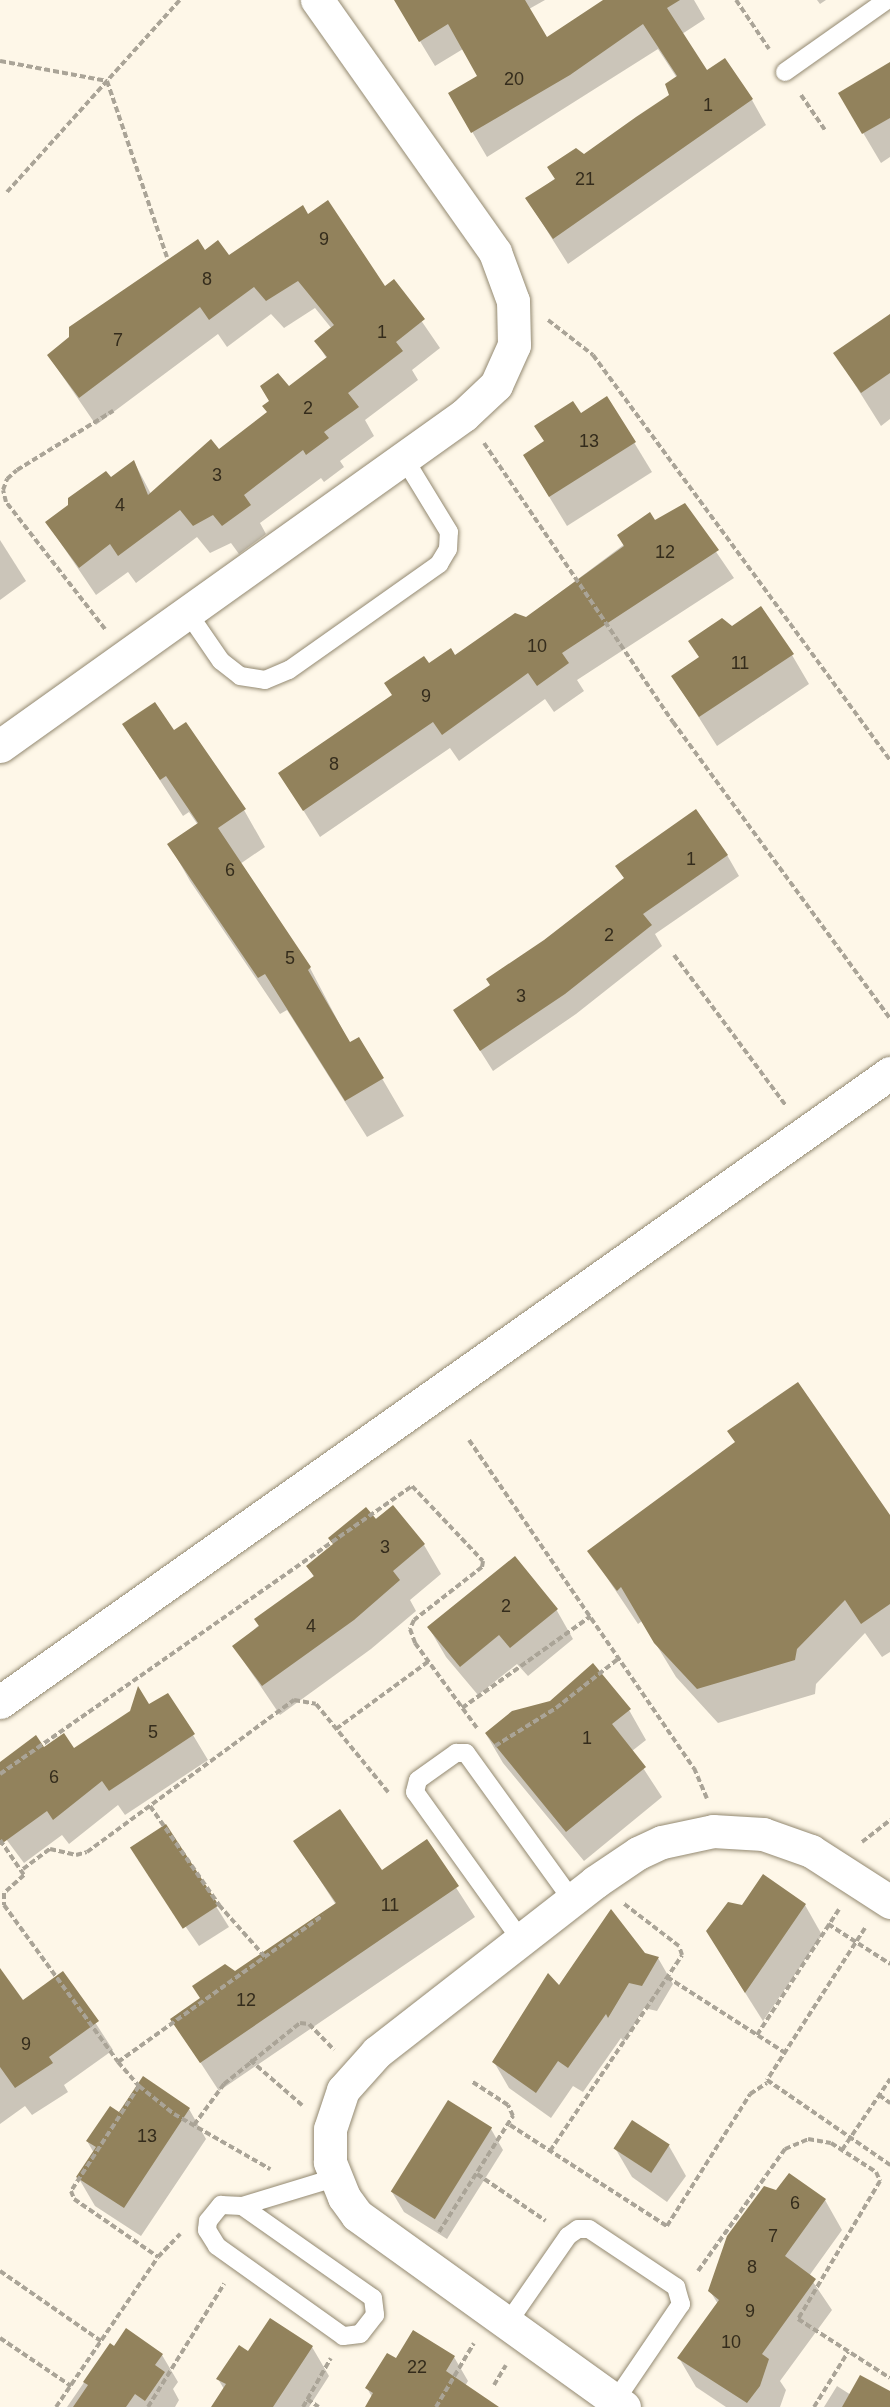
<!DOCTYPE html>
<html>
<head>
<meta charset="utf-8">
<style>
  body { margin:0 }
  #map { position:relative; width:890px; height:2407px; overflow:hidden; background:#fef7e8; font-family:Helvetica,sans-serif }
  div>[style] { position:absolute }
  .shadow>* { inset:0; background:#0003 }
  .building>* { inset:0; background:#92825c; transform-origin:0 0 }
  .path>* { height:4px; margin-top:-2px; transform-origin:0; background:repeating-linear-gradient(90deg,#aaa497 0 6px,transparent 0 9px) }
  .roads { filter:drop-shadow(0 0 2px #938971) drop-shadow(0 0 2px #938971) }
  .lane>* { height:18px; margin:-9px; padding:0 9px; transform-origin:9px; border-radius:9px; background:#fff }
  .street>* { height:33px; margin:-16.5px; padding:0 16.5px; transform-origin:16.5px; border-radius:16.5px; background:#fff }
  span { translate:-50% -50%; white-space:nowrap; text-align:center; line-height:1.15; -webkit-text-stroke:4.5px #fff; paint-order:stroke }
  .number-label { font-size:18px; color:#342c1c }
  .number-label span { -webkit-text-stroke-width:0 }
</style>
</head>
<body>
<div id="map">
  <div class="shadow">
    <div style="clip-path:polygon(395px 0,545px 0,529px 9px,547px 39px,605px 0,694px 0,705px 19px,682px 34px,707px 72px,752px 100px,766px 125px,568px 264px,527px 199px,670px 95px,677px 78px,658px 49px,487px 157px,450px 94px,479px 77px,463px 49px,435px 66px)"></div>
    <div style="clip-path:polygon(817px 0,826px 0,820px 4px)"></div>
    <div style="clip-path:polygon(890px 64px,890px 157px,881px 163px,840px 94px)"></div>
    <div style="clip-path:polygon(308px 216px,384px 289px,394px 281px,440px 348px,412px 370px,418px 380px,365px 420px,374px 436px,340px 461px,344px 467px,324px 482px,321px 478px,260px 523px,266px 534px,239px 554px,231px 543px,210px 553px,197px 537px,136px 583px,128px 572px,96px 595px,47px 523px,134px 462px,151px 494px,218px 452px,268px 413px,288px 388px,327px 359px,316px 341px,332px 329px,315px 308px,284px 328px,271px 314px,227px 347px,218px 334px,96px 425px,48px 355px,205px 252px,228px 257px)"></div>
    <div style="clip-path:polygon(890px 316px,890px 419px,881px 426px,835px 353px)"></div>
    <div style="clip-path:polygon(607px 398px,652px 472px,567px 526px,542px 485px,580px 415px)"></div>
    <div style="clip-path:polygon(684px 505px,734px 578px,577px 680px,584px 691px,554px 712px,545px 699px,459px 761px,450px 748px,320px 837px,280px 773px,393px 696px,429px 665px,455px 657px,526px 618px,654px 522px)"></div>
    <div style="clip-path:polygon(0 540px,26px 581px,0 600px)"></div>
    <div style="clip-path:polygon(731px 628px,792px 655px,809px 684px,717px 746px,673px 677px,700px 659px)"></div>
    <div style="clip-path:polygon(124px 725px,173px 732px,244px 810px,265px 847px,240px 864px,310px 968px,350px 1044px,359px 1039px,404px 1116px,367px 1137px,287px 1010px,280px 1014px,190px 881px,169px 844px,198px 825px,189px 812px,183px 816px)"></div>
    <div style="clip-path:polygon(727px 855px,739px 876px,655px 934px,662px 946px,576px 1014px,493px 1071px,455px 1011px)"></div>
    <div style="clip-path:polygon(392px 1507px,424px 1545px,441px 1574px,410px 1600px,416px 1611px,371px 1649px,280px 1715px,234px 1647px,314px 1577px,308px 1567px)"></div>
    <div style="clip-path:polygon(890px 1517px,890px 1652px,882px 1657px,865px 1633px,816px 1684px,815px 1694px,718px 1723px,676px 1677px,642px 1621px,638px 1624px,589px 1551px)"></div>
    <div style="clip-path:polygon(556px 1609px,573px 1639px,528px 1676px,517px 1664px,478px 1695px,446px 1657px,429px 1628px)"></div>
    <div style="clip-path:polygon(592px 1665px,629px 1710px,646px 1740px,632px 1751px,662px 1797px,584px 1861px,503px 1763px,486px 1734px,551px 1702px)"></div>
    <div style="clip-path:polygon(149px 1706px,193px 1735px,208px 1760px,125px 1815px,118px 1805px,69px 1844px,62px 1835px,24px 1863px,0 1831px,0 1764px,44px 1749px,74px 1750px)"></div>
    <div style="clip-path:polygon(166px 1826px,229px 1927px,199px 1946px,132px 1849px)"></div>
    <div style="clip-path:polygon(295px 1841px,382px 1872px,426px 1841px,475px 1917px,219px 2091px,172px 2019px,336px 1905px)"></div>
    <div style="clip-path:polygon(805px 1905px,822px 1935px,763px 2021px,725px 1961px,743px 1906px)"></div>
    <div style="clip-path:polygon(644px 1955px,658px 1958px,673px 1984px,657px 2011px,644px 2008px,624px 2042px,621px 2038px,583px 2092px,573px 2086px,551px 2118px,509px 2088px,494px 2062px,559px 1988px)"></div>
    <div style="clip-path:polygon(0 1971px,23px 2002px,63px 1973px,113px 2050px,64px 2085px,68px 2092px,32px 2115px,25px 2106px,0 2124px)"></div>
    <div style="clip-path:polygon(189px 2109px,206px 2139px,141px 2236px,95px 2206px,78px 2177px,94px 2153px,87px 2141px,119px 2114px)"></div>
    <div style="clip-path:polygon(491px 2129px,503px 2150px,447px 2239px,404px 2212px,392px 2192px)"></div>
    <div style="clip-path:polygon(669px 2146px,686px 2176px,667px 2202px,632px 2177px,615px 2148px)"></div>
    <div style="clip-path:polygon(789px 2175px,825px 2200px,842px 2230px,809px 2276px,832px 2310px,780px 2381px,786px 2390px,780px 2407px,726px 2407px,696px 2387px,679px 2358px,718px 2304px,710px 2291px)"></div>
    <div style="clip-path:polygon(110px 2345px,162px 2355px,178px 2382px,173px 2389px,179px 2400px,175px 2407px,67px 2407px)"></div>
    <div style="clip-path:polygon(312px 2347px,329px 2376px,309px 2407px,213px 2407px,224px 2389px,218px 2379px,248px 2353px)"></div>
    <div style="clip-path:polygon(454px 2357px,468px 2381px,465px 2386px,496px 2407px,366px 2407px,372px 2397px,367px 2388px,396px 2360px)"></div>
    <div style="clip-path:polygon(837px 2386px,851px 2395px,890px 2393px,890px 2407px,824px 2407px)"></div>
  </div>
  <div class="building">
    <div style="clip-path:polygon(394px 0,525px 0,547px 37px,603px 0,680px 0,667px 8px,707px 70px,725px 58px,753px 99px,553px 239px,525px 198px,555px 179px,547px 167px,576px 148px,584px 154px,636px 117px,669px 95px,665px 84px,677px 76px,643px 24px,570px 75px,471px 133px,448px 93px,477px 76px,448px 24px,419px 42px)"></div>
    <div style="clip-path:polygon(890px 62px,890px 118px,862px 134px,838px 93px)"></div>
    <div style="clip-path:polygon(328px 200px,385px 286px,394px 279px,425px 319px,396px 342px,403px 351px,348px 393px,359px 407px,324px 432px,329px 438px,306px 455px,303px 450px,244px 495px,251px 505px,222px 526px,213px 515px,193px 526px,180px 510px,118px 556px,110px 544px,79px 568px,45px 522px,68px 505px,68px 498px,106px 471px,111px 477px,134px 460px,148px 495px,211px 439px,219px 449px,267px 412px,262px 406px,269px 401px,260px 386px,278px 373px,289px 386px,327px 357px,314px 341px,334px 325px,298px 281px,266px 301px,254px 287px,209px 320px,200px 307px,79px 398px,47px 355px,69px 337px,69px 327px,198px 239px,205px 250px,218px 240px,229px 255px,303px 205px,308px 214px)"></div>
    <div style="clip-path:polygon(890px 314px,890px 373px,861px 393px,833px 353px)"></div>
    <div style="clip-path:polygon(607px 396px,636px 442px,549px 497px,523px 455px,544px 441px,534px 426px,573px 401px,581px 413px)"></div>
    <div style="clip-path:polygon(685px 503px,719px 550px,562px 653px,569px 663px,537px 686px,528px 673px,442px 735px,433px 722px,303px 811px,278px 773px,392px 695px,384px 683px,424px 656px,429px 663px,451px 648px,455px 655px,515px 613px,526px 617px,624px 546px,617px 535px,650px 512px,655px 520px)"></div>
    <div style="clip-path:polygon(761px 606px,794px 654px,699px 717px,671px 676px,699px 657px,688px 641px,722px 618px,732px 626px)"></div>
    <div style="clip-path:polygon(155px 702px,174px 730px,186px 722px,246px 809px,218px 828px,311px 967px,308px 970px,350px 1042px,359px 1037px,384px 1078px,345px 1101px,265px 974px,258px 978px,167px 844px,198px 823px,166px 776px,160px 780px,122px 724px)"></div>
    <div style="clip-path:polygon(696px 809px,728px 855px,643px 914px,652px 925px,565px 994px,480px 1051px,453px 1010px,490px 985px,486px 979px,544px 940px,624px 878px,615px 866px)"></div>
    <div style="clip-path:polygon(798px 1382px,890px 1515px,890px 1604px,861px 1624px,845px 1600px,797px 1649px,795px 1660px,697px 1689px,654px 1643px,621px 1587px,617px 1591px,587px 1551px,735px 1442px,727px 1431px)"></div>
    <div style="clip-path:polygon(393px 1505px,425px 1544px,393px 1571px,400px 1580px,354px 1620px,262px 1686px,232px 1646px,259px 1626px,254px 1619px,314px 1576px,306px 1566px,333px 1544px,328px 1538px,366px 1507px,376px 1519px)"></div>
    <div style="clip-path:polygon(515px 1556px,558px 1609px,510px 1648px,499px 1635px,460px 1667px,427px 1627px)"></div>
    <div style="clip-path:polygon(593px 1663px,631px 1709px,612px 1724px,646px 1767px,566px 1832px,485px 1733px,512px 1711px,550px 1701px)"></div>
    <div style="clip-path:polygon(138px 1686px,149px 1704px,168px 1693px,195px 1734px,109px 1791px,102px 1781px,53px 1820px,47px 1811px,0 1845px,0 1762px,36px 1735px,44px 1747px,64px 1733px,74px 1748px,130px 1711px)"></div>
    <div style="clip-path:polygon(340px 1809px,382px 1870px,427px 1839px,459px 1886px,200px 2063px,170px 2019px,200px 1998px,192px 1986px,225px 1964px,235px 1971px,336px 1903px,293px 1841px)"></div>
    <div style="left:166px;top:1824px;width:97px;height:43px;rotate:57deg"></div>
    <div style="clip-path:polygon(763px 1874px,806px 1904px,745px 1993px,706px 1931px,728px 1902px,742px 1905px)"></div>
    <div style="clip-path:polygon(611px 1909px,645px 1953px,659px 1957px,642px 1986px,629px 1983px,608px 2018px,606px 2014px,568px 2068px,558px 2061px,536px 2093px,492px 2062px,548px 1973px,559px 1985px)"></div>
    <div style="clip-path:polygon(0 1968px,23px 2000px,63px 1971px,99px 2021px,49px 2057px,53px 2063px,15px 2088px,0 2067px)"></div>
    <div style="clip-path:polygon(143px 2076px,190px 2108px,124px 2208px,76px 2177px,96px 2147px,86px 2141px,110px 2106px,119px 2112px)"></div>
    <div style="left:448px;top:2100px;width:52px;height:108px;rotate:32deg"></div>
    <div style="left:632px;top:2120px;width:45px;height:34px;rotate:33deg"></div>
    <div style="clip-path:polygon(789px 2173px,826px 2199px,785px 2256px,816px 2279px,762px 2354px,769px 2359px,760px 2386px,747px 2403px,677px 2358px,719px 2300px,708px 2291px,727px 2236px,764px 2186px,776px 2190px)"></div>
    <div style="clip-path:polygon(270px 2318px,313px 2346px,273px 2407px,211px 2407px,226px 2384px,216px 2379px,239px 2345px,248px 2351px)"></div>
    <div style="clip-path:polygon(126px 2328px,163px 2354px,155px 2365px,165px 2372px,145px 2401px,135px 2394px,126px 2407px,73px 2407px,88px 2385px,83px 2382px,110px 2343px,114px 2346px)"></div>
    <div style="clip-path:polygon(413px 2330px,455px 2356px,446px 2371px,499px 2407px,365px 2407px,373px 2393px,365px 2388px,387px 2353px,396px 2358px)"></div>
    <div style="clip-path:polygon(860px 2375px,890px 2391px,890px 2407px,842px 2407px)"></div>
  </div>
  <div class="path">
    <div style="left:736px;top:0;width:59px;rotate:56deg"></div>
    <div style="left:0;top:61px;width:109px;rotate:10.6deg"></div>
    <div style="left:107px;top:81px;width:186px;rotate:71.2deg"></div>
    <div style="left:801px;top:95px;width:42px;rotate:55.6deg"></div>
    <div style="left:7px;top:192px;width:258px;rotate:-48deg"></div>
    <div style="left:548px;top:320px;width:57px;rotate:37.9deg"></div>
    <div style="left:593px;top:355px;width:502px;rotate:53.75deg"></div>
    <div style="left:484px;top:443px;width:337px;rotate:55.9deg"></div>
    <div style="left:673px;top:722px;width:367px;rotate:53.8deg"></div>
    <div style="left:105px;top:629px;width:161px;rotate:-127.9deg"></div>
    <div style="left:6px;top:502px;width:12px;rotate:-104deg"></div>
    <div style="left:3px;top:490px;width:12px;rotate:-70deg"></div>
    <div style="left:7px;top:479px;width:13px;rotate:-42deg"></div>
    <div style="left:17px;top:470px;width:113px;rotate:-31.6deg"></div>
    <div style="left:674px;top:955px;width:188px;rotate:53.4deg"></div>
    <div style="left:469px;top:1440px;width:398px;rotate:55.6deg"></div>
    <div style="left:694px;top:1768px;width:33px;rotate:67deg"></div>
    <div style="left:462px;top:1708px;width:158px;rotate:-35.5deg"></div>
    <div style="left:336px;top:1729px;width:115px;rotate:-36.2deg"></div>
    <div style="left:495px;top:1746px;width:72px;rotate:-31.9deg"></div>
    <div style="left:556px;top:1708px;width:80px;rotate:-38.4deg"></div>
    <div style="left:0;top:1774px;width:503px;rotate:-34.95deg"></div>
    <div style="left:412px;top:1486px;width:103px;rotate:46.6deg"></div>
    <div style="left:483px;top:1561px;width:6px;rotate:99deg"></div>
    <div style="left:482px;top:1567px;width:86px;rotate:142.1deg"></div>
    <div style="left:414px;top:1620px;width:10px;rotate:114deg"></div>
    <div style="left:410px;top:1629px;width:15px;rotate:70deg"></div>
    <div style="left:415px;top:1643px;width:105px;rotate:53.9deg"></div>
    <div style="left:150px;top:1806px;width:121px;rotate:55.1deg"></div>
    <div style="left:219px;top:1905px;width:69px;rotate:48.5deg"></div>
    <div style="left:0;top:1840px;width:42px;rotate:55.6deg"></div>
    <div style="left:24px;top:1875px;width:27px;rotate:138deg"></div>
    <div style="left:4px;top:1893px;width:12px;rotate:90deg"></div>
    <div style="left:4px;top:1905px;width:194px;rotate:54deg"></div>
    <div style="left:118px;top:2062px;width:32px;rotate:49deg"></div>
    <div style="left:139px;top:2086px;width:45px;rotate:38.7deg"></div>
    <div style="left:174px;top:2114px;width:111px;rotate:29.8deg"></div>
    <div style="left:862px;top:1842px;width:36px;rotate:-38deg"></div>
    <div style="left:23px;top:1869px;width:34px;rotate:-37deg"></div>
    <div style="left:50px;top:1849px;width:27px;rotate:13deg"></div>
    <div style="left:76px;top:1855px;width:11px;rotate:-15deg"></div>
    <div style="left:87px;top:1852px;width:257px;rotate:-36.3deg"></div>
    <div style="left:294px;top:1700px;width:22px;rotate:10deg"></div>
    <div style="left:316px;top:1704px;width:114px;rotate:50.7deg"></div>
    <div style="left:828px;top:1924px;width:74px;rotate:32.8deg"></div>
    <div style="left:865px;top:1928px;width:181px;rotate:122.8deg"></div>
    <div style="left:767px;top:2080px;width:150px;rotate:34.6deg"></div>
    <div style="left:667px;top:1977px;width:139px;rotate:32.7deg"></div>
    <div style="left:757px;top:2035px;width:150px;rotate:-56.9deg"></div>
    <div style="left:250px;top:2060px;width:69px;rotate:40.9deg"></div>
    <div style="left:118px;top:2062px;width:252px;rotate:-35.6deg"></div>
    <div style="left:139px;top:2086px;width:125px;rotate:122.9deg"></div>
    <div style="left:71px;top:2191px;width:9px;rotate:69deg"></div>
    <div style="left:74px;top:2199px;width:102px;rotate:34.6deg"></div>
    <div style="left:879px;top:2095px;width:14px;rotate:36deg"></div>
    <div style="left:194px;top:2125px;width:51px;rotate:-53.8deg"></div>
    <div style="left:224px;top:2084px;width:97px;rotate:-38.8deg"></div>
    <div style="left:300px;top:2023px;width:9px;rotate:6deg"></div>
    <div style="left:309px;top:2024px;width:36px;rotate:46deg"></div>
    <div style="left:510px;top:2125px;width:187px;rotate:32.8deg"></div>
    <div style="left:667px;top:2226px;width:156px;rotate:-57.8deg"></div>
    <div style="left:750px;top:2094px;width:20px;rotate:-33deg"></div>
    <div style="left:842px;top:2150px;width:86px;rotate:-55.9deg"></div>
    <div style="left:550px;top:2151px;width:236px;rotate:-56deg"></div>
    <div style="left:682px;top:1955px;width:9px;rotate:-108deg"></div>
    <div style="left:679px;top:1946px;width:71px;rotate:-142.5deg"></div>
    <div style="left:477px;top:2174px;width:83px;rotate:34.3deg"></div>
    <div style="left:439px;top:2232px;width:138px;rotate:-57.5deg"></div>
    <div style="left:513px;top:2116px;width:12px;rotate:-114deg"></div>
    <div style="left:508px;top:2105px;width:44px;rotate:-147deg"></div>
    <div style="left:0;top:2271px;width:123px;rotate:34.7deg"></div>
    <div style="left:698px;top:2271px;width:150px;rotate:-54.5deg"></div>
    <div style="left:785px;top:2149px;width:25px;rotate:-23deg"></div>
    <div style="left:808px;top:2139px;width:23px;rotate:10deg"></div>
    <div style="left:831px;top:2143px;width:54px;rotate:32.8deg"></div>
    <div style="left:876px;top:2172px;width:10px;rotate:66deg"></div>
    <div style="left:880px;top:2181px;width:161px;rotate:120.7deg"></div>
    <div style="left:798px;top:2319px;width:109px;rotate:32.7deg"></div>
    <div style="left:0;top:2338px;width:86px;rotate:34.1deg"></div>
    <div style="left:494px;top:2385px;width:23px;rotate:-59deg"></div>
    <div style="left:307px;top:2399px;width:14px;rotate:34deg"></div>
    <div style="left:56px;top:2407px;width:181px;rotate:-55.8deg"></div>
    <div style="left:158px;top:2257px;width:32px;rotate:-46deg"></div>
    <div style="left:148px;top:2407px;width:145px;rotate:-58.3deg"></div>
    <div style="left:303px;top:2407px;width:56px;rotate:-60.3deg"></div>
    <div style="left:436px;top:2407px;width:74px;rotate:-59.3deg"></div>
    <div style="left:814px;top:2407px;width:65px;rotate:-58.3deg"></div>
  </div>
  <div class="roads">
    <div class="lane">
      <div style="left:785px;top:72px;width:125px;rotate:-35.2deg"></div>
      <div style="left:188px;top:613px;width:58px;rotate:55.5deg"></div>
      <div style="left:221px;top:661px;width:24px;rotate:38deg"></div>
      <div style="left:240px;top:676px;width:25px;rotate:9deg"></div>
      <div style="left:265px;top:680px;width:26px;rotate:-23deg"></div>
      <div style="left:289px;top:670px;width:184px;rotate:-35.2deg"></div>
      <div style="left:439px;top:564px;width:17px;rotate:-59deg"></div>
      <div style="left:448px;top:549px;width:17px;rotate:-87deg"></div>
      <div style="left:449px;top:532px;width:84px;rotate:-121.4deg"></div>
      <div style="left:521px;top:1940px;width:182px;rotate:-125.6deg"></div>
      <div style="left:415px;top:1792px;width:12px;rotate:-76deg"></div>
      <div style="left:418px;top:1780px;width:47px;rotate:-35.4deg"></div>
      <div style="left:456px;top:1753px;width:10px"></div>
      <div style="left:466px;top:1753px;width:181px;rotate:54.2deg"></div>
      <div style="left:242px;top:2206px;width:160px;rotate:35.1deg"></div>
      <div style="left:373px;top:2298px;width:17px;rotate:83deg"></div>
      <div style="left:375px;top:2315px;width:24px;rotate:128deg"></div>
      <div style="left:360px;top:2334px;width:17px;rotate:173deg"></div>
      <div style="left:343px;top:2336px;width:155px;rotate:-144.5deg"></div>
      <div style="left:217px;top:2246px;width:19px;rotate:-122deg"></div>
      <div style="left:207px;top:2230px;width:9px;rotate:-84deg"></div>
      <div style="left:208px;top:2221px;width:21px;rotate:-51deg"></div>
      <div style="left:221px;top:2205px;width:21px;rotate:3deg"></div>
      <div style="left:242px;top:2206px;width:96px;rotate:-16.9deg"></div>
      <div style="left:507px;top:2324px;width:107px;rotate:-55.3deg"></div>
      <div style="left:568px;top:2236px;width:12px;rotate:-35deg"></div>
      <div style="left:578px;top:2229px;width:11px"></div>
      <div style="left:589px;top:2229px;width:105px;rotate:33.7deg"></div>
      <div style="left:676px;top:2287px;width:18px;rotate:74deg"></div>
      <div style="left:681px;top:2304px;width:117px;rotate:124.2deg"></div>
    </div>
    <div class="street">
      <div style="left:0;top:746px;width:570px;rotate:-35.5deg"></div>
      <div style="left:464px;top:415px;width:44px;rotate:-43.2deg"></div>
      <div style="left:496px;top:385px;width:44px;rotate:-65.8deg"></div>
      <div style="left:514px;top:345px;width:44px;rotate:-91.3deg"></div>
      <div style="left:513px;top:301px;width:52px;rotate:-110.2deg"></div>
      <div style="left:495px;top:252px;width:309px;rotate:-125.2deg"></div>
      <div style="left:0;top:1702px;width:1090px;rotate:-35.25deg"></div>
      <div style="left:624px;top:2407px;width:329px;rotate:-144.3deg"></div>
      <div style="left:357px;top:2215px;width:22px;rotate:-126deg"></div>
      <div style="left:344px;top:2197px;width:38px;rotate:-112deg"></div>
      <div style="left:330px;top:2162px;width:33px;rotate:-90deg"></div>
      <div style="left:330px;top:2129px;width:41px;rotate:-71.6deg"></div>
      <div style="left:343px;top:2090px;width:51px;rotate:-48.2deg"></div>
      <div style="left:377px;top:2052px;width:276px;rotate:-37.9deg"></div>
      <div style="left:595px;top:1882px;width:52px;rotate:-34deg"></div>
      <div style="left:638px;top:1853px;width:26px;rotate:-25deg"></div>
      <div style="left:662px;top:1842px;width:52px;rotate:-12.2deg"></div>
      <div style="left:713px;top:1831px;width:50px;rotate:3.4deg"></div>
      <div style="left:763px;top:1834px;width:51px;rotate:19.5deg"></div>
      <div style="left:811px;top:1851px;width:94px;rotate:32.8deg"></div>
    </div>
  </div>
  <div class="number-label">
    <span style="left:514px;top:79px">20</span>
    <span style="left:708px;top:105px">1</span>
    <span style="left:585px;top:179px">21</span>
    <span style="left:324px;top:239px">9</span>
    <span style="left:207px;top:279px">8</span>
    <span style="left:382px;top:332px">1</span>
    <span style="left:118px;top:340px">7</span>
    <span style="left:308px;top:408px">2</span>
    <span style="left:589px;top:441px">13</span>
    <span style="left:217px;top:475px">3</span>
    <span style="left:120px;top:505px">4</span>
    <span style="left:665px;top:552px">12</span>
    <span style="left:537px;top:646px">10</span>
    <span style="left:740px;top:663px">11</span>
    <span style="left:426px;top:696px">9</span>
    <span style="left:334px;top:764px">8</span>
    <span style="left:691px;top:859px">1</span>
    <span style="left:230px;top:870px">6</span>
    <span style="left:609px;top:935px">2</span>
    <span style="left:290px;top:958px">5</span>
    <span style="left:521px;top:996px">3</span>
    <span style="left:385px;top:1547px">3</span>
    <span style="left:506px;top:1606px">2</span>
    <span style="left:311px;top:1626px">4</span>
    <span style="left:153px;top:1732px">5</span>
    <span style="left:587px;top:1738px">1</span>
    <span style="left:54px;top:1777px">6</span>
    <span style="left:390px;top:1905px">11</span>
    <span style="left:246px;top:2000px">12</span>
    <span style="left:26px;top:2044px">9</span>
    <span style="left:147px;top:2136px">13</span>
    <span style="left:795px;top:2203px">6</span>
    <span style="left:773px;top:2236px">7</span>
    <span style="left:752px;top:2267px">8</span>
    <span style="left:750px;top:2311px">9</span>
    <span style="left:731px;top:2342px">10</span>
    <span style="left:417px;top:2367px">22</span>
  </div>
</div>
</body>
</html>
